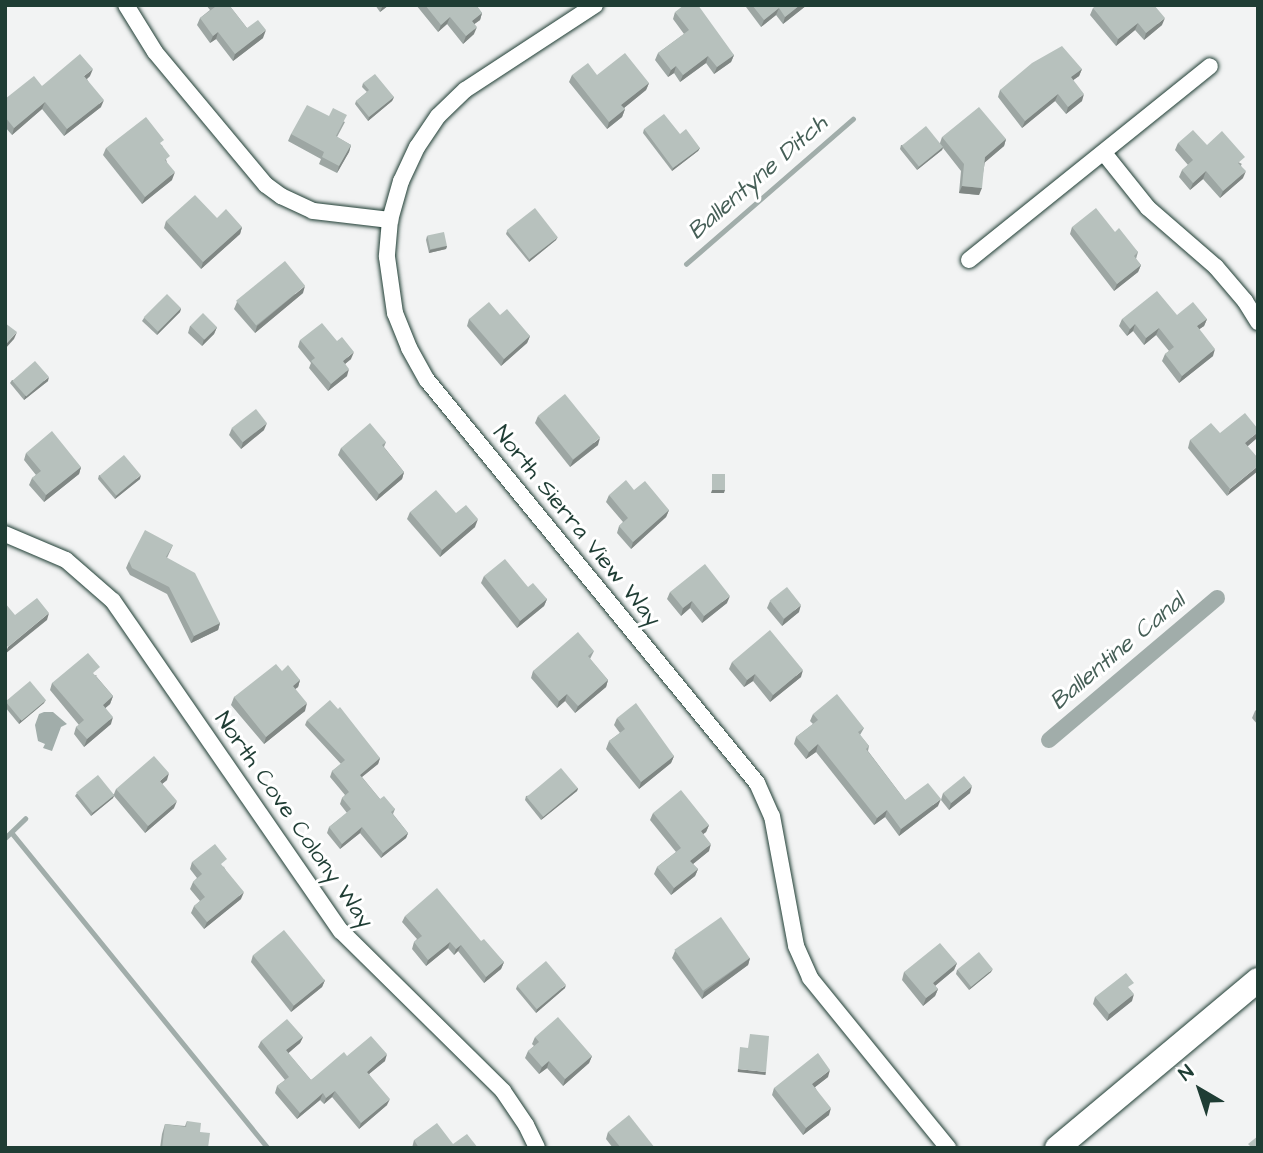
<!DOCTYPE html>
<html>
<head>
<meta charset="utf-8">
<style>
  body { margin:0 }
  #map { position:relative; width:1263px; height:1153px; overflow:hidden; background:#f2f3f3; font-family:"Architects Daughter",sans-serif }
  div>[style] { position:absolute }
  .water>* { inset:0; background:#a1adaa }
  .stream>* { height:4.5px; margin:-2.25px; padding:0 2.25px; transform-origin:2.25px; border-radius:2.25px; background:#a1adaa }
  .canal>* { height:16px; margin:-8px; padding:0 8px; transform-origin:8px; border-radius:8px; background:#a1adaa }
  .roads { filter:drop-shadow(0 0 2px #1f3d34) drop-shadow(0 0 2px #1f3d34) }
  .minor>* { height:16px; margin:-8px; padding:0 8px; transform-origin:8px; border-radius:8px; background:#fff }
  .primary>* { height:24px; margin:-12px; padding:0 12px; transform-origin:12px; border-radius:12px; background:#fff }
  .wall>* { inset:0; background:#9da6a3 }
  .shaded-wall>* { inset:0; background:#808784; transform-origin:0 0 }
  .building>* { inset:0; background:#b7c1bd; transform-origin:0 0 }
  span { translate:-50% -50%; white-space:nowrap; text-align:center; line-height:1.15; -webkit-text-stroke:6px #fff; paint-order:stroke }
  .street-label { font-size:23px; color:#1f3d34 }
  .water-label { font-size:24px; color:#465f57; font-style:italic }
  .frame { position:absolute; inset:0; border:7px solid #1f3d34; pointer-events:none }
  .north { position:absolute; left:1165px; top:1055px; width:70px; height:70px; -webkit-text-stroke:5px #fff; paint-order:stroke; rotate:321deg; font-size:19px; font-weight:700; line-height:28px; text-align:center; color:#1f3d34 }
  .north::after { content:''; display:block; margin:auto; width:24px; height:32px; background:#1f3d34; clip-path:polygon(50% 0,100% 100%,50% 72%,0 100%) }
</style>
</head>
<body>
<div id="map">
  <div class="water">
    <div style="clip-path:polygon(44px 712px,53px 712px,67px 724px,61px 727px,52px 751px,43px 748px,45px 744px,38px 741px,37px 736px,35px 725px,39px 714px)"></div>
  </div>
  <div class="stream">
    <div style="left:686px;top:264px;width:221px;rotate:-41deg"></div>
    <div style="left:12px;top:833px;width:406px;rotate:50.9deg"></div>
    <div style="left:5px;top:838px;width:28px;rotate:-44deg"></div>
  </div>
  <div class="canal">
    <div style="left:1049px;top:740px;width:220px;rotate:-40.2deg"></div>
  </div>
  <div class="roads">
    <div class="minor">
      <div style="left:126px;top:5px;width:55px;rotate:58.3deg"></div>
      <div style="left:155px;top:52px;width:173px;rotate:50.2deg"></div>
      <div style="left:266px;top:185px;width:19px;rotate:36deg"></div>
      <div style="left:281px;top:196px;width:35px;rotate:25deg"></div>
      <div style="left:313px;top:211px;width:78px;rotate:6.7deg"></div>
      <div style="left:595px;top:5px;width:155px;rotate:146.8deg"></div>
      <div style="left:465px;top:90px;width:37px;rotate:136deg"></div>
      <div style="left:438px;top:116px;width:37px;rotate:124deg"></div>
      <div style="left:417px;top:147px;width:38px;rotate:115deg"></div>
      <div style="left:401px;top:181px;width:41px;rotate:105.8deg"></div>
      <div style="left:390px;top:220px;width:37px;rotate:95deg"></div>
      <div style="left:387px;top:257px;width:57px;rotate:81.9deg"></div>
      <div style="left:395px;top:313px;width:38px;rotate:68deg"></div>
      <div style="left:409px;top:348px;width:37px;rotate:61deg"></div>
      <div style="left:427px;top:380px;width:521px;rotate:50.69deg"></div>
      <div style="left:757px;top:783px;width:36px;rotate:66deg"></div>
      <div style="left:772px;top:816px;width:132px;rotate:79.5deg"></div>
      <div style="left:796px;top:946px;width:35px;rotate:66deg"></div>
      <div style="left:810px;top:978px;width:219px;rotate:50.9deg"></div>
      <div style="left:1104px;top:153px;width:70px;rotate:51.3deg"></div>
      <div style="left:1148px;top:208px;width:90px;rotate:40.9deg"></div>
      <div style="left:1216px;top:267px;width:45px;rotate:49.5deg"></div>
      <div style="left:1245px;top:301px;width:25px;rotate:58deg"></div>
      <div style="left:969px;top:260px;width:309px;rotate:-38.8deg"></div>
      <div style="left:5px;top:534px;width:66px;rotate:23.1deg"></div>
      <div style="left:66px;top:560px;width:62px;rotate:41.1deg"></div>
      <div style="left:113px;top:601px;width:401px;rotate:55.4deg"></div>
      <div style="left:341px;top:931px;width:228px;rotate:44.6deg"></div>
      <div style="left:503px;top:1091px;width:41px;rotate:55.9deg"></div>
      <div style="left:526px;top:1125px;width:25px;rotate:64deg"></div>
    </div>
    <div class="primary">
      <div style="left:1057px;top:1148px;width:262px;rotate:-39.9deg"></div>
    </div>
  </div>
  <div class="wall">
    <div style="clip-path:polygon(206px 5px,229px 5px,247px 28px,263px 38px,233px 61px,216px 39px,210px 43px,197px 25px,200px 18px,210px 10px)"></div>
    <div style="clip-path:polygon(375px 5px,389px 5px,380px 12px)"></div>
    <div style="clip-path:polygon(416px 5px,476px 5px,482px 13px,480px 20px,474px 24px,474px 34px,463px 44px,447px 24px,438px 32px)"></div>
    <div style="clip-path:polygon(746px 5px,807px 5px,783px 24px,776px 15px,761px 27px,746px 7px)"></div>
    <div style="clip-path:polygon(1093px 8px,1162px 25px,1144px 40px,1135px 30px,1116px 46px,1090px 15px)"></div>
    <div style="clip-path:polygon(675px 12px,734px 55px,731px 62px,714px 74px,706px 63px,680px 82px,674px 73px,668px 77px,655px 60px,658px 53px,684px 34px,673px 19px)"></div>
    <div style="clip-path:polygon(1082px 69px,1079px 76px,1073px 80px,1082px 101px,1066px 114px,1055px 101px,1022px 128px,998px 97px,1000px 90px)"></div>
    <div style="clip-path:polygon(572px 75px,597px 75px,649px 83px,646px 90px,624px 108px,625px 109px,622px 117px,607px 129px,569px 82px)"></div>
    <div style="clip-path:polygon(90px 76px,87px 79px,101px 107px,64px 136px,42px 109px,12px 135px,5px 127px,5px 99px,42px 86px)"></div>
    <div style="clip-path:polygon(363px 83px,394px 97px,392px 101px,368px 121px,355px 104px,356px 101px,367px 92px,362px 87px)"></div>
    <div style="clip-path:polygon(329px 116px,345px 122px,337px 137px,351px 145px,349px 152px,337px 173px,319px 164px,321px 159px,288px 141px,291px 134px)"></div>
    <div style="clip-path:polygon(644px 129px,700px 148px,698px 151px,672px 171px,643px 133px)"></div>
    <div style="clip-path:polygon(942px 137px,1006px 139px,1004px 146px,985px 162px,979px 195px,959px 193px,961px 171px,943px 148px,942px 150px,917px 170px,900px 149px,901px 145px,940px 143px)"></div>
    <div style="clip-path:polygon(1178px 143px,1207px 145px,1242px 164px,1241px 165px,1243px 178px,1220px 198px,1203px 179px,1190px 190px,1179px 177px,1182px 170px,1188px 165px,1175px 150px)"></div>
    <div style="clip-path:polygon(162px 145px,172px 180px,142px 204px,103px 155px,106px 148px)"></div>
    <div style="clip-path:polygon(166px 221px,242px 227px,240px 234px,201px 269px,164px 228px)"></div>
    <div style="clip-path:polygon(1072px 227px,1115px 232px,1138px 252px,1136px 259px,1141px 265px,1138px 272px,1114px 291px,1070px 234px)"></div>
    <div style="clip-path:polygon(507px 231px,556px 240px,529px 262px,506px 234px)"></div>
    <div style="clip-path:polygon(427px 236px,447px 246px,446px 249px,429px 253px,426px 240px)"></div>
    <div style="clip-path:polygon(303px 293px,255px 333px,234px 309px,237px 302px)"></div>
    <div style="clip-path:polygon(181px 308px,180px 312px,157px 335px,142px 321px,144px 318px)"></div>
    <div style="clip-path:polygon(500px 315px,530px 336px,527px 343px,501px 366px,467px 326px,469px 319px)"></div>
    <div style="clip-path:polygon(1177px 315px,1207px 319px,1204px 326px,1199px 329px,1213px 356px,1179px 383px,1162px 361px,1165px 354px,1169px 351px,1156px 335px,1144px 345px,1133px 331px,1127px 336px,1119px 326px,1122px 319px)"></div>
    <div style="clip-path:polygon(190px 326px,217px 327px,214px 334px,202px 346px,188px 333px)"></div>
    <div style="clip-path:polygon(300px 340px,351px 359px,345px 364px,347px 376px,328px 391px,309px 368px,311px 363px,298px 347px)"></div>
    <div style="clip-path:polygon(12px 380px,48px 381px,24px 400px,10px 383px)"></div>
    <div style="clip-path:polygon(538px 416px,598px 445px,570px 467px,535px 423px)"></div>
    <div style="clip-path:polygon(232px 428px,264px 430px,241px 449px,229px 435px)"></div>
    <div style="clip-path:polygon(1220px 433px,1257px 438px,1248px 446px,1227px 496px,1188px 448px,1190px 440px)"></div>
    <div style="clip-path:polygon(386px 442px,384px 447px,404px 472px,402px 479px,376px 501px,338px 455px,341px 448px)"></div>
    <div style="clip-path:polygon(26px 453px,81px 467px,79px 474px,44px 502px,29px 485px,32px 478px,36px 475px,24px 460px)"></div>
    <div style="clip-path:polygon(99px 475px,140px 479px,115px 499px,98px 479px)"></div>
    <div style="clip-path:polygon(609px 495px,669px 510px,666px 517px,631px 549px,617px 533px,619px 526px,623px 522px,606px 502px)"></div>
    <div style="clip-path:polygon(410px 512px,456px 513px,475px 527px,440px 557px,407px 519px)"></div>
    <div style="clip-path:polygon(173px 545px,167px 558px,220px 623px,218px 630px,191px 643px,167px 594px,130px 575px,126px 568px,129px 561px)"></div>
    <div style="clip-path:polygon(484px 576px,528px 587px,547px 599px,544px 606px,517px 628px,481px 583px)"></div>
    <div style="clip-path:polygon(670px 592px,727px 603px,702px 623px,690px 608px,681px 616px,667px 599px)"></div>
    <div style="clip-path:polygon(770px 601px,799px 612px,782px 626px,767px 608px)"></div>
    <div style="clip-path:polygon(594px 651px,590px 659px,608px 680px,606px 687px,575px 713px,565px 701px,557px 708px,531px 678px,533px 671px)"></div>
    <div style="clip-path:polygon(732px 662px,801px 677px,770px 702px,753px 681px,744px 687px,729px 669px)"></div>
    <div style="clip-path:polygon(282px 671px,300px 680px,298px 687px,295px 689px,305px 711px,264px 744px,231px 705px,234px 697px)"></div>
    <div style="clip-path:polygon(97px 675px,96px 676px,113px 696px,110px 704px,105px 708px,111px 724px,84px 747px,74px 734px,76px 727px,79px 725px,50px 690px,52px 683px)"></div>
    <div style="clip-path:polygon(5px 701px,44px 703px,19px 724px,5px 707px)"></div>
    <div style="clip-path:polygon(1258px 708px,1258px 725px,1252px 718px,1255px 711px)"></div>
    <div style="clip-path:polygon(813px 714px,864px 728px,860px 735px,869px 746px,868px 751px,905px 800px,938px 806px,899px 836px,885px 817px,874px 825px,816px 752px,806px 759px,794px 744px,796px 737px,813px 724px,810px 721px)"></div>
    <div style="clip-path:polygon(617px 718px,674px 756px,671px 763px,639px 789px,606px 749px,609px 741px,620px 733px,614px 725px)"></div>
    <div style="clip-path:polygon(307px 720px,380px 758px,378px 764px,362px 777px,380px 799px,395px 809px,393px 814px,408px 833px,406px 838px,381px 858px,360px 833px,340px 849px,327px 833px,329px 827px,347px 813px,340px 804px,342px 798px,345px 795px,330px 777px,332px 771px,341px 764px,305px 725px)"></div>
    <div style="clip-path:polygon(167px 780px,162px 784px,174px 808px,145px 833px,114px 796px,113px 798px,91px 816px,75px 796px,77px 793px,114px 794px,116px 789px)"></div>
    <div style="clip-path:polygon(578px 788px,577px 791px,541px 820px,525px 800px,526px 796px)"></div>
    <div style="clip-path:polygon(943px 793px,970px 793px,949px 810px,941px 800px)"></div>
    <div style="clip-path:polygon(653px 813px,709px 825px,706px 832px,703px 834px,709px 851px,693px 864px,698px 869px,695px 876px,671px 895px,654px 874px,657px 867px,676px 852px,650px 820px)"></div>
    <div style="clip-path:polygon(192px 862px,225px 867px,224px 867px,241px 899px,204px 929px,191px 913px,194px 906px,200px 901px,190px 889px,193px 882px,197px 878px,190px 869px)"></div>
    <div style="clip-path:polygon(405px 916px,481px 941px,504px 962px,501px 969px,484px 983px,458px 951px,454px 955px,448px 948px,426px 966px,412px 949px,414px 942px,417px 939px,402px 922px)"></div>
    <div style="clip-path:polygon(675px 951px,750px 958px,748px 965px,702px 999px,672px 958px)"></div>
    <div style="clip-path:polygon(253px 955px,325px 980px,322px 987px,291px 1012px,251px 962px)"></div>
    <div style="clip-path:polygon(957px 963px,954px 970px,935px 986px,938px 989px,935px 996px,923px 1006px,902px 980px,904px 972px)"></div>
    <div style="clip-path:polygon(957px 970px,991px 972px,969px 990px,956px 974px)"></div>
    <div style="clip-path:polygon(517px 986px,565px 988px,536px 1013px,516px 989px)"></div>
    <div style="clip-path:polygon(1131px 990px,1132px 1001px,1107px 1021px,1093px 1004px,1095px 997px)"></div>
    <div style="clip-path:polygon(303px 1037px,300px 1043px,288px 1053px,311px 1080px,347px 1056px,385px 1061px,369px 1074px,387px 1105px,359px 1129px,332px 1097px,324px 1104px,320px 1100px,297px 1119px,275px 1093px,277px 1086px,285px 1080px,258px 1047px,261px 1041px)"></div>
    <div style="clip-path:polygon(535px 1037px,592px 1056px,589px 1063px,563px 1086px,547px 1068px,539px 1074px,525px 1058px,528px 1051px,534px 1046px,532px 1044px)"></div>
    <div style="clip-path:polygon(828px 1077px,815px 1087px,829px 1115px,803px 1135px,772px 1095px,774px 1088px)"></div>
    <div style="clip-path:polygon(187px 1121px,200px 1132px,208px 1148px,160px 1148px,162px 1134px,165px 1124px,185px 1126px)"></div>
    <div style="clip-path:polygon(608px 1132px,655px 1148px,613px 1148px,606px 1139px)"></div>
    <div style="clip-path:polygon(414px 1140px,453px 1144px,478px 1148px,412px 1148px)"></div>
  </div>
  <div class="shaded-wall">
    <div style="clip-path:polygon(383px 5px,389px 5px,380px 12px)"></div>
    <div style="clip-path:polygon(800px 5px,807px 5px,783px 24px,785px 17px)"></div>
    <div style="clip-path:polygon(779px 8px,776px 15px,761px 27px,764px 20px)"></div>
    <div style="clip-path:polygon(482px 13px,480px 20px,469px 28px,472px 21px)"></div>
    <div style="clip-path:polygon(450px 17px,447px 24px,438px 32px,441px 25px)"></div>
    <div style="clip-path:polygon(1165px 18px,1162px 25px,1144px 40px,1146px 33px)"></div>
    <div style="clip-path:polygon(1138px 23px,1135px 30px,1116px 46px,1118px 39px)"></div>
    <div style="clip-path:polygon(477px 27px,474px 34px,463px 44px,466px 36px)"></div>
    <div style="clip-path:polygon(266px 30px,263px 38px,233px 61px,235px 54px)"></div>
    <div style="clip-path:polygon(218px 32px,216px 39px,210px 43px,213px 36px)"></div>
    <div style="clip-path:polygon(734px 55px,731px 62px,714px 74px,717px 67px)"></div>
    <div style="clip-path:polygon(708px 56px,706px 63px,680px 82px,683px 75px)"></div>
    <div style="clip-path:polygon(676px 66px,674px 73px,668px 77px,671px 70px)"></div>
    <div style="clip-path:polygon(93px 69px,90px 76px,82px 83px,84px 76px)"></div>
    <div style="clip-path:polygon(1082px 69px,1079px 76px,1068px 84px,1071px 77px)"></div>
    <div style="clip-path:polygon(649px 83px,646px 90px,619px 112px,621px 105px)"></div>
    <div style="clip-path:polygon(1058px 94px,1055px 101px,1022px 128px,1025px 121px)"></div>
    <div style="clip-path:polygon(1084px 94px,1082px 101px,1066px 114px,1068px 107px)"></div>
    <div style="clip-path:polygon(394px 97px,392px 101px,368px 121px,369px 117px)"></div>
    <div style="clip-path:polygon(104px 100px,101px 107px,64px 136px,67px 129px)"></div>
    <div style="clip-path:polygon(45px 102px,42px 109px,12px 135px,14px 128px)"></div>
    <div style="clip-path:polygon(625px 109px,622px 117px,607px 129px,609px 122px)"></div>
    <div style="clip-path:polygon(1006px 139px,1004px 146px,983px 164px,985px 157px)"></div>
    <div style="clip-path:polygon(351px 145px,349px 152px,337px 173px,339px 166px)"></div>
    <div style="clip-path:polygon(943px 147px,942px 150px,917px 170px,919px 167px)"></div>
    <div style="clip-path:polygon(700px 148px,698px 151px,672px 171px,673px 168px)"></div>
    <div style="clip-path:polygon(1206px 171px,1203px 179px,1190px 190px,1193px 183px)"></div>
    <div style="clip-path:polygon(1246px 171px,1243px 178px,1220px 198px,1223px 191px)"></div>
    <div style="clip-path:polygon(175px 172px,172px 180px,142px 204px,145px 197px)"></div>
    <div style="clip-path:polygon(962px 186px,982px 188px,979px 195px,959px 193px)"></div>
    <div style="clip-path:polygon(242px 227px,240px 234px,201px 269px,203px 262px)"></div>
    <div style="clip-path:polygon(558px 237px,556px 240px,529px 262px,530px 259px)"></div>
    <div style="clip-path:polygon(447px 246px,446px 249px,429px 253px,430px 250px)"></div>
    <div style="clip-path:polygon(1141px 265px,1138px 272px,1114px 291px,1117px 284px)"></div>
    <div style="clip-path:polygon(305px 286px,303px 293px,255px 333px,257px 326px)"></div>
    <div style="clip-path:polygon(181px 308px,180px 312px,157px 335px,158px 332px)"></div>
    <div style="clip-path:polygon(1207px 319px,1204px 326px,1194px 333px,1197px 326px)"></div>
    <div style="clip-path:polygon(1135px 324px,1133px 331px,1127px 336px,1130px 329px)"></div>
    <div style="clip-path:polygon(217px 327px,214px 334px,202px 346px,204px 339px)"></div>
    <div style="clip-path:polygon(1159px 328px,1156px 335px,1144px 345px,1146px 338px)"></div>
    <div style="clip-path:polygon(17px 332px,14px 339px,5px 349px,5px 345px)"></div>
    <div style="clip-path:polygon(530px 336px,527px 343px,501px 366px,504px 359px)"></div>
    <div style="clip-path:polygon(1215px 349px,1213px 356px,1179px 383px,1182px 376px)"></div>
    <div style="clip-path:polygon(354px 352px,351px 359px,340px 368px,343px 361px)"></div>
    <div style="clip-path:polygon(349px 369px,347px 376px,328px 391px,331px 384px)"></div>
    <div style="clip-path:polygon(49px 377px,48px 381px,24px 400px,25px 396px)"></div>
    <div style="clip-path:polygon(267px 423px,264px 430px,241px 449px,243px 442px)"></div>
    <div style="clip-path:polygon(1258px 432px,1257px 438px,1243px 450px,1245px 443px)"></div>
    <div style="clip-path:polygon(600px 438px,598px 445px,570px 467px,573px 460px)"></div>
    <div style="clip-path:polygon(1258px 466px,1258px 471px,1227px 496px,1230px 489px)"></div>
    <div style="clip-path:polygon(81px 467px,79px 474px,44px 502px,46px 495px)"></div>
    <div style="clip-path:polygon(404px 472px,402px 479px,376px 501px,379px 494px)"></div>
    <div style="clip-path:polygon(141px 475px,140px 479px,115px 499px,116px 496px)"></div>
    <div style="clip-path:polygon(712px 490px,725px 490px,724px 493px,711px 493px)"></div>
    <div style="clip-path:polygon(669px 510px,666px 517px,631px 549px,633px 542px)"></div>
    <div style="clip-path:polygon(478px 519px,475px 527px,440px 557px,442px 550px)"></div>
    <div style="clip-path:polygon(730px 596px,727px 603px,702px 623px,704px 616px)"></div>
    <div style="clip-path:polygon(547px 599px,544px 606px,517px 628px,520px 621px)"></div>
    <div style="clip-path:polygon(692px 601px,690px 608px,681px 616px,683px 608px)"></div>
    <div style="clip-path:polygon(801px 605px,799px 612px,782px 626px,784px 619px)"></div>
    <div style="clip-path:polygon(49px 613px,47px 620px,5px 654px,8px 647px)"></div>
    <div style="clip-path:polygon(220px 623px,218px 630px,191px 643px,194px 636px)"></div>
    <div style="clip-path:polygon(803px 670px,801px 677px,770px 702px,773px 695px)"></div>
    <div style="clip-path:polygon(755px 674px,753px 681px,744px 687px,747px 680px)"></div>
    <div style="clip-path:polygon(300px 680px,298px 687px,290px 693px,293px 686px)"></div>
    <div style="clip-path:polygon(608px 680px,606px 687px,575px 713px,578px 706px)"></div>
    <div style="clip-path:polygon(567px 694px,565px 701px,557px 708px,559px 701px)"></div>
    <div style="clip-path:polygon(113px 696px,110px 704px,101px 712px,103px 705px)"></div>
    <div style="clip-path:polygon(46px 700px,44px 703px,19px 724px,20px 720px)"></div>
    <div style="clip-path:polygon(307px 703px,305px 711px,264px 744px,266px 737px)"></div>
    <div style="clip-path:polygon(113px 717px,111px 724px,84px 747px,87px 739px)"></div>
    <div style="clip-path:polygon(818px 744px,816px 752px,806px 759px,809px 752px)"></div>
    <div style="clip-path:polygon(674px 756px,671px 763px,639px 789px,641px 782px)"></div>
    <div style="clip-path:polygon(380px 758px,378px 764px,358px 780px,360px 775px)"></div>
    <div style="clip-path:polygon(169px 773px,167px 780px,157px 788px,160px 781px)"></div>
    <div style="clip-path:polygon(972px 786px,970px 793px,949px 810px,951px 803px)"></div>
    <div style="clip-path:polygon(578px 788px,577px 791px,541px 820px,543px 817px)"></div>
    <div style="clip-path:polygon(114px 795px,113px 798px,91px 816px,93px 812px)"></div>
    <div style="clip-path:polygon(941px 799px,938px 806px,899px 836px,901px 829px)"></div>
    <div style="clip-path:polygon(177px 801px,174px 808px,145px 833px,148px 826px)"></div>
    <div style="clip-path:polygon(887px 810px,885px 817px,874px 825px,877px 818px)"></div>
    <div style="clip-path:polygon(709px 825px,706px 832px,698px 838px,701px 831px)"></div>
    <div style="clip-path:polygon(362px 827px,360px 833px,340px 849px,342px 844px)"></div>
    <div style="clip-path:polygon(408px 833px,406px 838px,381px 858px,383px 853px)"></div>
    <div style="clip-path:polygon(711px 844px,709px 851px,688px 868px,690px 861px)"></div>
    <div style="clip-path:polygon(698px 869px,695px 876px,671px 895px,674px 888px)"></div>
    <div style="clip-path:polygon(244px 892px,241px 899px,204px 929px,207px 922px)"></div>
    <div style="clip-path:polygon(450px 942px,448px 948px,426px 966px,428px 960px)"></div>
    <div style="clip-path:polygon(461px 945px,458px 951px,454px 955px,456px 949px)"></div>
    <div style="clip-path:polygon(750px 958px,748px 965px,702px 999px,704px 992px)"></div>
    <div style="clip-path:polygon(504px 962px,501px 969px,484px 983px,486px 977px)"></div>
    <div style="clip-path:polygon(957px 963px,954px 970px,930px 990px,933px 983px)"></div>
    <div style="clip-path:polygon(993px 969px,991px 972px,969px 990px,971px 987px)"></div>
    <div style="clip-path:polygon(325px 980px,322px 987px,291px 1012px,294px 1005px)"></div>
    <div style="clip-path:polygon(566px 985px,565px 988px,536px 1013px,537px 1009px)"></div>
    <div style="clip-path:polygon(938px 989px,935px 996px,923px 1006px,926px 998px)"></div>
    <div style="clip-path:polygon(1134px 994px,1132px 1001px,1107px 1021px,1109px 1014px)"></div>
    <div style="clip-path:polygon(303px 1037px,300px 1043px,284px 1057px,286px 1050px)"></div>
    <div style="clip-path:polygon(387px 1054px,385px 1061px,364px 1078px,367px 1072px)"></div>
    <div style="clip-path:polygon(592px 1056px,589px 1063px,563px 1086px,565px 1079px)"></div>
    <div style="clip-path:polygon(549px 1061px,547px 1068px,539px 1074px,542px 1067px)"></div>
    <div style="left:738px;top:1069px;width:28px;height:3px;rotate:6deg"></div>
    <div style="clip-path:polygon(830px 1070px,828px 1077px,810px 1091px,812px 1084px)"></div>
    <div style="clip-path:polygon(335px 1091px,332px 1097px,324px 1104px,326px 1098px)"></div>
    <div style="clip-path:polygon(323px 1093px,320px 1100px,297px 1119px,300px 1113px)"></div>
    <div style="clip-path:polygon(390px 1099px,387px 1105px,359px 1129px,361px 1123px)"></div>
    <div style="clip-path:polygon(831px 1108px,829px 1115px,803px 1135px,806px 1128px)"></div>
  </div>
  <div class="building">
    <div style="clip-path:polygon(214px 5px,229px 5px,247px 28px,258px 20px,266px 30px,235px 54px,218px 32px,213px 36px,200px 18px,215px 7px)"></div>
    <div style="clip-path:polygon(425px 5px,476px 5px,482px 13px,472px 21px,477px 27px,466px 36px,450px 17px,441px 25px)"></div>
    <div style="clip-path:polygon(684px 5px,698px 5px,734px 55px,717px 67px,708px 56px,683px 75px,676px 66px,671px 70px,658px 53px,689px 30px,675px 12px)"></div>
    <div style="clip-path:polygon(752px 5px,800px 5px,785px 17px,779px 8px,764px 20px)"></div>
    <div style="clip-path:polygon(1096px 5px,1154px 5px,1165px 18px,1146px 33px,1138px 23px,1118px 39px,1093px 8px)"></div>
    <div style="clip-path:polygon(1062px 46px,1082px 69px,1071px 77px,1084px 94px,1068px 107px,1058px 94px,1025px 121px,1000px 90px,1032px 63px)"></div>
    <div style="clip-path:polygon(625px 53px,649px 83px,621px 105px,625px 109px,609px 122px,572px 75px,588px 63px,597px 75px)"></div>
    <div style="clip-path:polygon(80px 54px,93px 69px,84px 76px,104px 100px,67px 129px,45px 102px,14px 128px,5px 117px,5px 99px,34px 76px,42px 86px)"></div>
    <div style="clip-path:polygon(375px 74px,394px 97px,369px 117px,356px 101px,369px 90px,363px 83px)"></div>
    <div style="clip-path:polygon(307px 105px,329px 116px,333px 108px,347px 115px,336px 136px,351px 145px,339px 166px,322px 157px,324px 152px,291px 134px)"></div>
    <div style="clip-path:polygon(979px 107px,1006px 139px,985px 157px,982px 188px,962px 186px,964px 164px,942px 137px)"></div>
    <div style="clip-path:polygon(664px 114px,680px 134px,686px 129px,700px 148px,673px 168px,644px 129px)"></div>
    <div style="clip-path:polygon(146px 117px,164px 140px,160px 143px,170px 156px,165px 160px,175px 172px,145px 197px,106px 148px)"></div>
    <div style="left:926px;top:126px;width:27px;height:31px;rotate:51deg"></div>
    <div style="clip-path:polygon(1193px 130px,1207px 145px,1222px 131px,1245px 157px,1238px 163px,1246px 171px,1223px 191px,1206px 171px,1193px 183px,1182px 170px,1193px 160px,1178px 143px)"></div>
    <div style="clip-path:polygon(195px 195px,217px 218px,226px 209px,242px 227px,203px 262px,166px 221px)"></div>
    <div style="left:535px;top:208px;width:37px;height:36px;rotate:52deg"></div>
    <div style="clip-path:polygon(1096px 208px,1115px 232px,1119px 228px,1138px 252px,1134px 256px,1141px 265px,1117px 284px,1072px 227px)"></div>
    <div style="left:444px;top:232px;width:14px;height:17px;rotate:78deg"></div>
    <div style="left:285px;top:261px;width:32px;height:63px;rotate:51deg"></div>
    <div style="clip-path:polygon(1157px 291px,1177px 315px,1193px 302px,1207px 319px,1197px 326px,1215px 349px,1182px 376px,1165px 354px,1174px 347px,1159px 328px,1146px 338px,1135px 324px,1130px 329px,1122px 319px)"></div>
    <div style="left:167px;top:294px;width:20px;height:33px;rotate:45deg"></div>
    <div style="clip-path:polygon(489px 302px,500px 315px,507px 309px,530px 336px,504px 359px,469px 319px)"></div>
    <div style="left:203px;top:313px;width:20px;height:18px;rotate:45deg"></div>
    <div style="clip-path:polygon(5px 323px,17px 332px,5px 345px)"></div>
    <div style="clip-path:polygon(322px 323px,337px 341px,342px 337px,354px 352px,343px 361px,349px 369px,331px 384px,311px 361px,315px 358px,300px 340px)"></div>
    <div style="left:35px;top:361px;width:21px;height:30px;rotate:49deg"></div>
    <div style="left:565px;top:394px;width:56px;height:35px;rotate:51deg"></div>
    <div style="left:256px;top:409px;width:18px;height:31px;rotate:52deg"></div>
    <div style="clip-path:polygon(1245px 413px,1258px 429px,1258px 432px,1245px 443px,1258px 458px,1258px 466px,1230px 489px,1190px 440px,1211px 423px,1220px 433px)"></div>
    <div style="clip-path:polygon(370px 423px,386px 442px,382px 445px,404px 472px,379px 494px,341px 448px)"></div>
    <div style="clip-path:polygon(52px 431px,81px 467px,46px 495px,32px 478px,41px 471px,26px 453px)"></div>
    <div style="left:124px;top:455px;width:26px;height:32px;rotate:50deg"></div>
    <div style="left:712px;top:474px;width:13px;height:16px"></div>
    <div style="clip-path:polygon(626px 480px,634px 490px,645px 481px,669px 510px,633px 542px,619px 526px,628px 518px,609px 495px)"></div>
    <div style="clip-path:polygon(436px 490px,456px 513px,466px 505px,478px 519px,442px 550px,410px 512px)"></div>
    <div style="clip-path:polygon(145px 530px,173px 545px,166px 557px,195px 573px,220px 623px,194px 636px,169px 587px,132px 568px,129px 561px)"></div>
    <div style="clip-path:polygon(505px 559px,528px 587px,533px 583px,547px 599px,520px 621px,484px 576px)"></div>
    <div style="clip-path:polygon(705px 564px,730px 596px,704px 616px,692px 601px,683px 608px,670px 592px)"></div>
    <div style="left:787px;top:587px;width:23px;height:22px;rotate:52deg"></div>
    <div style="clip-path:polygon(37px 598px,49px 613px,8px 647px,5px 644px,5px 603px,15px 615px)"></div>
    <div style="clip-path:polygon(770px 630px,803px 670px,773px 695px,755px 674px,747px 680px,732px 662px)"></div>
    <div style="clip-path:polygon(578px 632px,594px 651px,588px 656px,608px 680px,578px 706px,567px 694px,559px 701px,533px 671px)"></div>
    <div style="clip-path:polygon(88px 653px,100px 667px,93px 673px,113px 696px,103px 705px,113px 717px,87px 739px,76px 727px,84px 720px,52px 683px)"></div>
    <div style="clip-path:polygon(276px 664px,282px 671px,288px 665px,300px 680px,293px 686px,307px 703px,266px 737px,234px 697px)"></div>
    <div style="left:30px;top:681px;width:25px;height:32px;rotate:50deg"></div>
    <div style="clip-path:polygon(837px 694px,864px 728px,858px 732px,869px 746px,866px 749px,905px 800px,928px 783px,941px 799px,901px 829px,887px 810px,877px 818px,818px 744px,809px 752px,796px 737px,818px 720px,813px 714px)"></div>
    <div style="clip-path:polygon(330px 700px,338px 709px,340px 707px,380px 758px,360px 775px,380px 799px,384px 796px,395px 809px,391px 812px,408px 833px,383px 853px,362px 827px,342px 844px,329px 827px,351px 809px,342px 798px,349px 792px,332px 771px,345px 760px,307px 720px)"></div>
    <div style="clip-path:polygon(636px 703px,674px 756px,641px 782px,609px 741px,625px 729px,617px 718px)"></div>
    <div style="clip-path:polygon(154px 756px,169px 773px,160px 781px,177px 801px,148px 826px,116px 789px)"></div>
    <div style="left:561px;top:768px;width:26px;height:45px;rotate:50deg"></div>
    <div style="left:98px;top:775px;width:26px;height:28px;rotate:51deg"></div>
    <div style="left:964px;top:776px;width:13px;height:27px;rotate:51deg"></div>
    <div style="clip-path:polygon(681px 790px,709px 825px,701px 831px,711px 844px,690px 861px,698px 869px,674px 888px,657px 867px,681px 848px,653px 813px)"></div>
    <div style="clip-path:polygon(215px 844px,227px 859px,221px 864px,244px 892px,207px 922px,194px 906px,205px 897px,193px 882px,202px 874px,192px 862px)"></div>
    <div style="clip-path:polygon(437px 888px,481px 941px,484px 939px,504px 962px,486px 977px,461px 945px,456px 949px,450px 942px,428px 960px,414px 942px,422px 936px,405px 916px)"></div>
    <div style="left:721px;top:917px;width:50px;height:57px;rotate:55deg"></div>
    <div style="left:284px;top:930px;width:65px;height:40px;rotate:51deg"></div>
    <div style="clip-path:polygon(940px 943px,957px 963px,933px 983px,938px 989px,926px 998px,904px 972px)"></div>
    <div style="left:979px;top:952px;width:22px;height:28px;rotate:51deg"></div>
    <div style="left:546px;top:961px;width:31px;height:38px;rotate:50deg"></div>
    <div style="clip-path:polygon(1126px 973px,1134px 983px,1128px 987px,1134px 994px,1109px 1014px,1095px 997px)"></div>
    <div style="clip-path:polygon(558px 1017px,592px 1056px,565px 1079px,549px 1061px,542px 1067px,528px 1051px,539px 1042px,535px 1037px)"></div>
    <div style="clip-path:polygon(287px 1019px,303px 1037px,286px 1050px,311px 1080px,344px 1052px,347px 1056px,371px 1036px,387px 1054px,367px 1072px,390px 1099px,361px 1123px,335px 1091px,326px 1098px,323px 1093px,300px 1113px,277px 1086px,289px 1077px,261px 1041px)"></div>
    <div style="clip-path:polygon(750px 1034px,769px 1036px,766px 1072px,738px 1069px,740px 1047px,748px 1048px)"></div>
    <div style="clip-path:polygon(818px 1053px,830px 1070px,812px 1084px,831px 1108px,806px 1128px,774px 1088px)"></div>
    <div style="clip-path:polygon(629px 1115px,655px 1148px,621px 1148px,608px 1132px)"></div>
    <div style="clip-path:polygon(187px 1121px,201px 1123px,200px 1132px,210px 1133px,208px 1148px,162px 1148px,165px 1124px,186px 1127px)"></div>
    <div style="clip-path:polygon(437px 1123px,453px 1144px,467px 1134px,478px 1148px,419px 1148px,414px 1140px)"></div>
    <div style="clip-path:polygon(1258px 1136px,1258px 1148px,1252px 1148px,1248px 1144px)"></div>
  </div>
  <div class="street-label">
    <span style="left:577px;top:526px;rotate:51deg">North Sierra View Way</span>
    <span style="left:294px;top:820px;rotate:55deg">North Cove Colony Way</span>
  </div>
  <div class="water-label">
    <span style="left:758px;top:178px;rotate:-41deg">Ballentyne Ditch</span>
    <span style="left:1118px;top:652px;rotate:-40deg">Ballentine Canal</span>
  </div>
  <div class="frame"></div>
  <div class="north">N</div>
</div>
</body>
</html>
